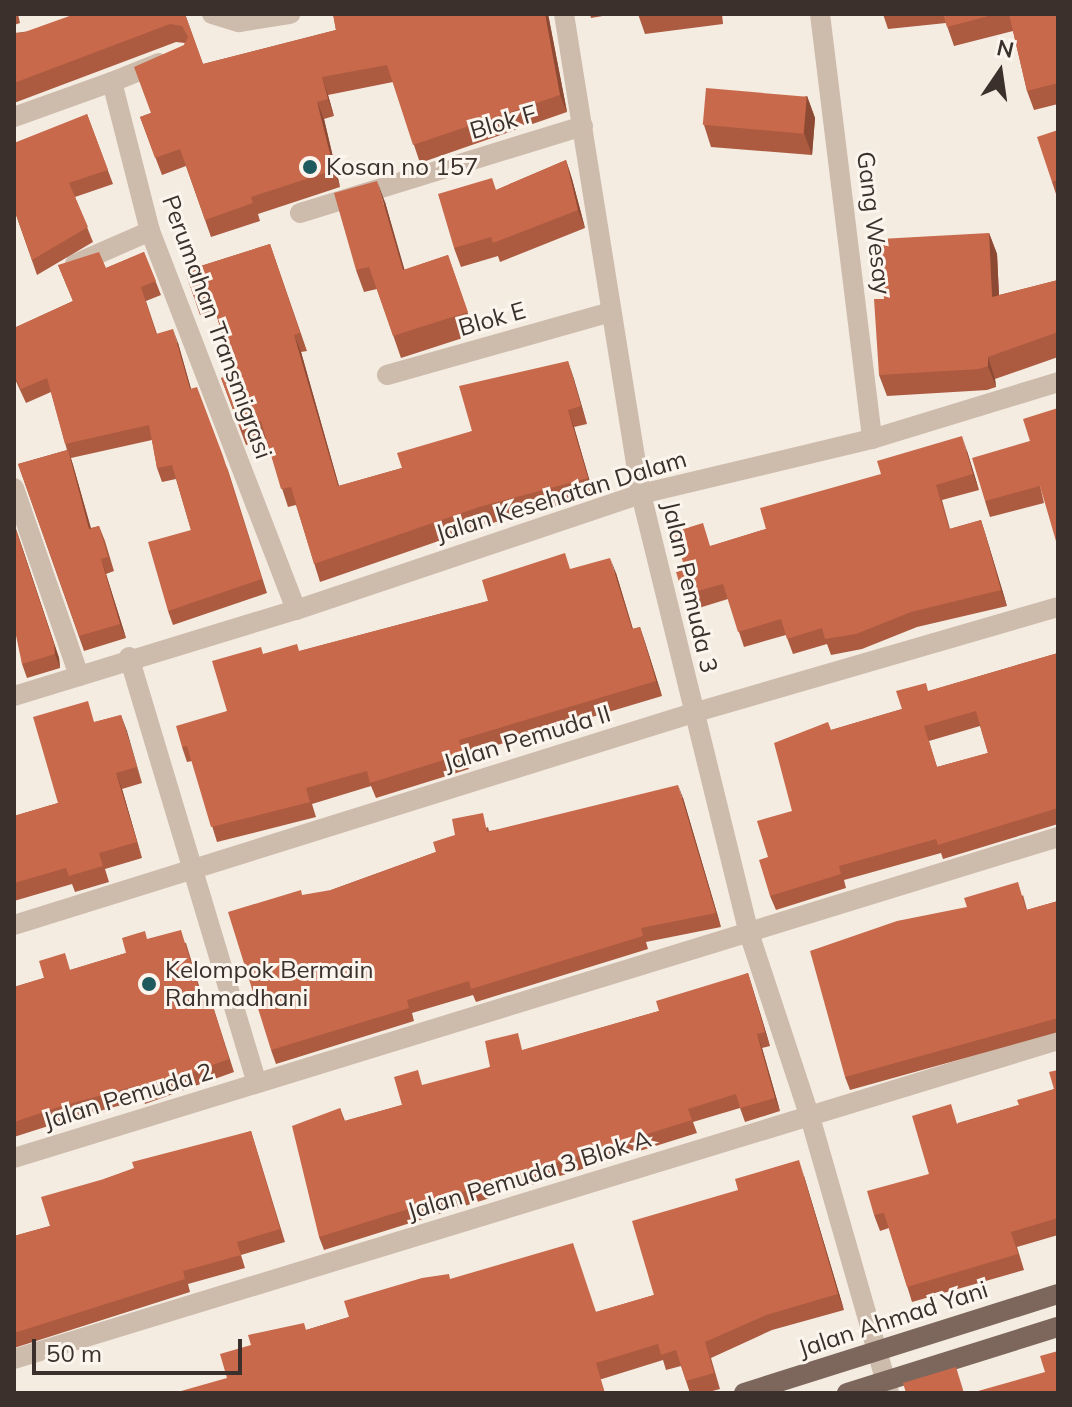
<!DOCTYPE html>
<html>
<head>
<meta charset="utf-8">
<style>
  body { margin:0 }
  #map { position:relative; width:1072px; height:1407px; overflow:hidden; background:#f4ebe1; font-family:Mulish,sans-serif }
  div>[style] { position:absolute }
  .minor>* { height:20px; margin:-10px; padding:0 10px; transform-origin:10px; border-radius:10px; background:#cdbbac }
  .primary>* { height:20px; margin:-10px; padding:0 10px; transform-origin:10px; border-radius:10px; background:#7d675c }
  .wall>* { inset:0; background:#ac5a40 }
  .shaded-wall>* { inset:0; background:#8c4a34 }
  .building>* { inset:0; background:#c8694b; transform-origin:0 0 }
  .dots>* { width:22px; height:22px; translate:-50% -50%; box-sizing:border-box; border:4px solid #fbf5ee; border-radius:50% }
  span { translate:-50% -50%; white-space:nowrap; text-align:center; line-height:1.15; -webkit-text-stroke:6px #fbf5ee; paint-order:stroke }
  .street-label { font-size:24px; color:#3b302b }
  .poi-label { font-size:24px; color:#3b302b }
  .left { translate:0 -50%; text-align:left }
  .frame { position:absolute; inset:0; border:16px solid #3b302b; pointer-events:none }
  .north { position:absolute; left:960px; top:32px; width:80px; height:80px; -webkit-text-stroke:6px #fbf5ee; paint-order:stroke; rotate:13deg; font-size:22px; font-weight:700; line-height:32px; text-align:center; color:#3b302b }
  .north::after { content:''; display:block; margin:auto; width:28px; height:36px; background:#3b302b; clip-path:polygon(50% 0,100% 100%,50% 72%,0 100%) }
  .scale { position:absolute; left:32px; top:1339px; width:210px; height:36px; box-sizing:border-box; border:4px solid #3b302b; border-top:0; padding-left:10px; font-size:24px; line-height:28px; white-space:nowrap; color:#3b302b; -webkit-text-stroke:6px #fbf5ee; paint-order:stroke }
</style>
</head>
<body>
<div id="map">
  <div class="minor">
    <div style="left:212px;top:14px;width:28px;rotate:17deg"></div>
    <div style="left:239px;top:22px;width:52px;rotate:-8.9deg"></div>
    <div style="left:564px;top:14px;width:486px;rotate:80.9deg"></div>
    <div style="left:641px;top:494px;width:449px;rotate:76.2deg"></div>
    <div style="left:748px;top:930px;width:197px;rotate:71.7deg"></div>
    <div style="left:810px;top:1117px;width:287px;rotate:74deg"></div>
    <div style="left:820px;top:14px;width:428px;rotate:83deg"></div>
    <div style="left:159px;top:63px;width:51px;rotate:158deg"></div>
    <div style="left:112px;top:82px;width:154px;rotate:75.7deg"></div>
    <div style="left:150px;top:231px;width:406px;rotate:68.9deg"></div>
    <div style="left:14px;top:117px;width:104px;rotate:-19.7deg"></div>
    <div style="left:300px;top:213px;width:296px;rotate:-17.1deg"></div>
    <div style="left:75px;top:264px;width:82px;rotate:-23.7deg"></div>
    <div style="left:387px;top:375px;width:233px;rotate:-15.7deg"></div>
    <div style="left:14px;top:488px;width:199px;rotate:70.9deg"></div>
    <div style="left:129px;top:657px;width:445px;rotate:73.3deg"></div>
    <div style="left:14px;top:696px;width:295px;rotate:-17deg"></div>
    <div style="left:296px;top:610px;width:364px;rotate:-18.6deg"></div>
    <div style="left:641px;top:494px;width:237px;rotate:-13.4deg"></div>
    <div style="left:872px;top:439px;width:195px;rotate:-17deg"></div>
    <div style="left:14px;top:925px;width:711px;rotate:-17.34deg"></div>
    <div style="left:693px;top:713px;width:380px;rotate:-16.2deg"></div>
    <div style="left:14px;top:1158px;width:1092px;rotate:-17.09deg"></div>
    <div style="left:14px;top:1359px;width:1092px;rotate:-16.99deg"></div>
  </div>
  <div class="primary">
    <div style="left:744px;top:1393px;width:329px;rotate:-17.5deg"></div>
    <div style="left:847px;top:1393px;width:221px;rotate:-17.4deg"></div>
  </div>
  <div class="wall">
    <div style="clip-path:polygon(14px 14px,18px 14px,20px 23px,14px 25px)"></div>
    <div style="clip-path:polygon(185px 14px,203px 64px,336px 30px,333px 14px,548px 14px,567px 112px,420px 163px,393px 82px,328px 95px,334px 116px,324px 119px,340px 187px,258px 214px,260px 221px,211px 237px,186px 166px,162px 175px,140px 117px,151px 113px,185px 43px,176px 42px,14px 103px,14px 33px)"></div>
    <div style="clip-path:polygon(590px 14px,614px 14px,591px 18px)"></div>
    <div style="clip-path:polygon(638px 14px,722px 14px,723px 24px,645px 34px)"></div>
    <div style="clip-path:polygon(883px 14px,1058px 14px,1058px 104px,1034px 110px,1027px 91px,1013px 31px,954px 46px,946px 23px,888px 29px)"></div>
    <div style="clip-path:polygon(807px 96px,815px 118px,812px 155px,711px 147px,704px 125px)"></div>
    <div style="clip-path:polygon(87px 114px,113px 184px,75px 197px,93px 242px,37px 275px,14px 209px)"></div>
    <div style="clip-path:polygon(1058px 130px,1058px 196px,1057px 197px,1052px 182px)"></div>
    <div style="clip-path:polygon(566px 160px,572px 179px,585px 228px,500px 262px,498px 256px,461px 267px,454px 248px,496px 190px)"></div>
    <div style="clip-path:polygon(385px 202px,404px 270px,448px 255px,475px 334px,401px 358px,377px 289px,364px 292px,356px 270px)"></div>
    <div style="clip-path:polygon(989px 233px,997px 254px,999px 295px,1058px 280px,1058px 357px,995px 379px,996px 387px,987px 390px,887px 396px,879px 375px,884px 299px)"></div>
    <div style="clip-path:polygon(270px 244px,307px 351px,301px 352px,339px 486px,402px 468px,472px 431px,568px 361px,587px 424px,574px 427px,594px 496px,485px 525px,320px 582px,296px 505px,288px 507px,266px 439px,246px 445px,221px 378px,234px 375px,215px 310px,200px 315px,185px 271px)"></div>
    <div style="clip-path:polygon(144px 252px,161px 295px,146px 301px,157px 334px,178px 343px,191px 389px,228px 470px,267px 593px,173px 625px,168px 611px,191px 530px,176px 479px,162px 482px,157px 468px,152px 440px,71px 458px,91px 528px,99px 526px,105px 541px,114px 571px,106px 574px,126px 638px,84px 651px,18px 464px,67px 450px,51px 392px,26px 403px,14px 377px,14px 328px,73px 301px,58px 265px,106px 268px)"></div>
    <div style="clip-path:polygon(1030px 441px,1044px 503px,990px 517px,985px 501px)"></div>
    <div style="clip-path:polygon(967px 451px,979px 490px,942px 500px,950px 529px,981px 520px,1007px 606px,917px 627px,862px 649px,831px 655px,827px 644px,793px 654px,786px 635px,744px 647px,728px 599px,689px 611px,683px 595px,685px 569px,711px 546px,766px 529px)"></div>
    <div style="clip-path:polygon(14px 523px,59px 658px,60px 668px,27px 678px,22px 664px)"></div>
    <div style="clip-path:polygon(571px 569px,616px 573px,633px 629px,640px 627px,662px 696px,464px 755px,469px 769px,376px 798px,371px 786px,312px 804px,316px 817px,217px 842px,192px 761px,187px 762px,182px 747px,227px 711px,263px 654px,300px 651px,488px 601px)"></div>
    <div style="clip-path:polygon(evenodd,1058px 653px,1058px 824px,943px 859px,941px 853px,844px 880px,846px 888px,776px 910px,770px 896px,768px 857px,792px 811px,831px 730px,902px 709px,929px 691px,1058px 653px,980px 726px,988px 753px,937px 767px,929px 741px,980px 726px)"></div>
    <div style="clip-path:polygon(121px 715px,142px 783px,122px 789px,142px 858px,105px 869px,109px 882px,75px 892px,72px 884px,14px 901px,14px 816px,58px 803px,95px 722px)"></div>
    <div style="clip-path:polygon(683px 798px,721px 927px,646px 942px,648px 949px,476px 1002px,473px 995px,412px 1013px,414px 1021px,276px 1064px,271px 1050px,331px 890px,436px 852px,488px 827px,489px 831px)"></div>
    <div style="clip-path:polygon(1023px 895px,1027px 910px,1058px 901px,1058px 1032px,850px 1090px,845px 1077px)"></div>
    <div style="clip-path:polygon(148px 939px,186px 943px,204px 1002px,211px 1000px,234px 1072px,145px 1104px,143px 1099px,67px 1120px,14px 1137px,14px 987px,126px 953px)"></div>
    <div style="clip-path:polygon(748px 973px,770px 1046px,762px 1048px,780px 1111px,745px 1122px,740px 1108px,693px 1122px,697px 1133px,324px 1250px,319px 1237px,340px 1108px,345px 1121px,402px 1105px,490px 1067px,524px 1050px,659px 1011px)"></div>
    <div style="clip-path:polygon(1058px 1070px,1058px 1235px,1017px 1247px,1024px 1270px,912px 1302px,889px 1228px,880px 1231px,874px 1215px,929px 1174px,958px 1123px,1019px 1105px,1054px 1089px)"></div>
    <div style="clip-path:polygon(251px 1131px,285px 1242px,241px 1255px,245px 1268px,188px 1284px,190px 1292px,14px 1348px,14px 1236px,50px 1226px,104px 1179px)"></div>
    <div style="clip-path:polygon(804px 1176px,844px 1310px,772px 1330px,711px 1358px,720px 1389px,705px 1393px,690px 1393px,681px 1366px,666px 1370px,663px 1360px,602px 1379px,227px 1378px,306px 1330px,349px 1317px,450px 1279px,596px 1312px,654px 1295px)"></div>
  </div>
  <div class="shaded-wall">
    <div style="clip-path:polygon(545px 14px,548px 14px,567px 112px,560px 95px)"></div>
    <div style="clip-path:polygon(322px 77px,328px 95px,334px 116px,328px 99px)"></div>
    <div style="clip-path:polygon(807px 96px,815px 118px,812px 155px,804px 133px)"></div>
    <div style="clip-path:polygon(317px 102px,324px 119px,340px 187px,334px 170px)"></div>
    <div style="clip-path:polygon(566px 160px,572px 179px,585px 228px,578px 210px)"></div>
    <div style="clip-path:polygon(377px 181px,385px 202px,411px 292px,403px 270px)"></div>
    <div style="clip-path:polygon(989px 233px,997px 254px,1000px 318px,992px 297px)"></div>
    <div style="clip-path:polygon(173px 329px,178px 343px,195px 403px,190px 389px)"></div>
    <div style="clip-path:polygon(294px 335px,301px 352px,344px 504px,338px 486px)"></div>
    <div style="clip-path:polygon(988px 357px,995px 379px,996px 387px,988px 366px)"></div>
    <div style="clip-path:polygon(568px 361px,574px 379px,587px 424px,581px 406px)"></div>
    <div style="clip-path:polygon(568px 410px,574px 427px,594px 496px,588px 478px)"></div>
    <div style="clip-path:polygon(962px 436px,967px 451px,979px 490px,973px 474px)"></div>
    <div style="clip-path:polygon(68px 450px,73px 465px,95px 544px,89px 529px)"></div>
    <div style="clip-path:polygon(981px 520px,986px 536px,1007px 606px,1001px 590px)"></div>
    <div style="clip-path:polygon(14px 523px,59px 658px,60px 668px,55px 654px)"></div>
    <div style="clip-path:polygon(610px 558px,616px 573px,637px 644px,632px 629px)"></div>
    <div style="clip-path:polygon(101px 559px,106px 574px,126px 638px,120px 624px)"></div>
    <div style="clip-path:polygon(640px 627px,645px 642px,662px 696px,656px 681px)"></div>
    <div style="clip-path:polygon(121px 715px,127px 731px,142px 783px,137px 767px)"></div>
    <div style="clip-path:polygon(116px 773px,122px 789px,142px 858px,137px 842px)"></div>
    <div style="clip-path:polygon(678px 785px,683px 798px,721px 927px,716px 913px)"></div>
    <div style="clip-path:polygon(748px 973px,752px 986px,770px 1046px,765px 1032px)"></div>
    <div style="clip-path:polygon(757px 1034px,762px 1048px,780px 1111px,775px 1098px)"></div>
    <div style="clip-path:polygon(799px 1160px,804px 1176px,844px 1310px,838px 1294px)"></div>
  </div>
  <div class="building">
    <div style="clip-path:polygon(75px 14px,185px 14px,203px 64px,336px 30px,333px 14px,545px 14px,560px 95px,413px 145px,387px 65px,322px 77px,328px 99px,317px 102px,334px 170px,251px 197px,253px 203px,205px 220px,180px 149px,155px 158px,140px 117px,151px 113px,134px 67px,184px 45px,188px 37px,182px 26px,170px 24px,14px 83px,14px 33px,22px 33px)"></div>
    <div style="clip-path:polygon(943px 14px,996px 14px,947px 27px)"></div>
    <div style="clip-path:polygon(1009px 14px,1058px 14px,1058px 83px,1027px 91px)"></div>
    <div style="left:706px;top:88px;width:101px;height:37px;rotate:5deg"></div>
    <div style="clip-path:polygon(87px 114px,108px 170px,69px 183px,88px 227px,32px 260px,14px 209px,14px 143px)"></div>
    <div style="clip-path:polygon(1058px 130px,1058px 180px,1052px 182px,1037px 137px)"></div>
    <div style="clip-path:polygon(566px 160px,578px 210px,493px 243px,491px 237px,454px 248px,438px 194px,492px 178px,496px 190px)"></div>
    <div style="clip-path:polygon(377px 181px,403px 270px,448px 255px,468px 312px,393px 336px,369px 267px,356px 270px,334px 193px)"></div>
    <div style="clip-path:polygon(989px 233px,992px 297px,1058px 280px,1058px 332px,988px 357px,988px 366px,979px 369px,879px 375px,874px 299px,884px 299px,880px 239px)"></div>
    <div style="clip-path:polygon(270px 244px,300px 333px,294px 335px,338px 486px,402px 468px,397px 453px,472px 431px,459px 386px,568px 361px,581px 406px,568px 410px,588px 478px,479px 507px,314px 564px,291px 487px,281px 489px,261px 421px,240px 427px,221px 378px,234px 375px,210px 292px,194px 297px,185px 271px)"></div>
    <div style="clip-path:polygon(99px 252px,106px 268px,144px 252px,156px 281px,141px 287px,156px 334px,173px 329px,190px 389px,197px 387px,223px 456px,262px 579px,168px 611px,148px 542px,191px 530px,172px 465px,157px 468px,149px 425px,65px 444px,47px 378px,21px 389px,14px 375px,14px 328px,73px 301px,58px 265px)"></div>
    <div style="clip-path:polygon(1058px 408px,1058px 548px,1040px 486px,985px 501px,972px 458px,1030px 441px,1023px 419px)"></div>
    <div style="clip-path:polygon(962px 436px,973px 474px,936px 485px,949px 529px,981px 520px,1001px 590px,911px 612px,856px 634px,825px 639px,822px 628px,787px 639px,781px 619px,738px 632px,723px 584px,683px 595px,676px 572px,685px 569px,674px 532px,703px 523px,710px 546px,766px 529px,760px 508px,881px 474px,877px 461px)"></div>
    <div style="clip-path:polygon(68px 450px,89px 529px,99px 526px,108px 557px,101px 559px,120px 624px,79px 636px,18px 464px)"></div>
    <div style="clip-path:polygon(14px 524px,54px 644px,55px 654px,22px 664px,14px 626px)"></div>
    <div style="clip-path:polygon(565px 553px,570px 569px,610px 558px,632px 629px,640px 627px,656px 681px,459px 740px,463px 754px,370px 783px,367px 771px,306px 788px,310px 802px,211px 827px,187px 746px,182px 747px,176px 726px,227px 711px,212px 661px,261px 647px,263px 654px,297px 644px,299px 651px,488px 601px,482px 580px)"></div>
    <div style="clip-path:polygon(evenodd,1058px 653px,1058px 808px,938px 845px,936px 839px,839px 866px,841px 874px,770px 896px,759px 860px,768px 857px,757px 821px,792px 811px,774px 743px,828px 722px,831px 730px,902px 709px,896px 691px,926px 683px,928px 691px,1058px 653px,976px 711px,988px 753px,937px 767px,924px 726px,976px 711px)"></div>
    <div style="clip-path:polygon(88px 701px,94px 722px,121px 715px,137px 767px,116px 773px,137px 842px,99px 853px,103px 866px,69px 876px,66px 868px,14px 883px,14px 816px,58px 803px,33px 717px)"></div>
    <div style="clip-path:polygon(678px 785px,716px 913px,641px 928px,643px 936px,471px 989px,469px 981px,407px 1000px,409px 1008px,271px 1050px,228px 912px,301px 890px,302px 895px,331px 890px,436px 852px,433px 842px,455px 835px,452px 819px,483px 813px,487px 832px)"></div>
    <div style="clip-path:polygon(1018px 882px,1026px 910px,1058px 901px,1058px 1018px,845px 1077px,810px 951px,897px 921px,967px 907px,964px 898px)"></div>
    <div style="clip-path:polygon(181px 930px,203px 1003px,211px 1000px,229px 1059px,140px 1091px,139px 1085px,62px 1106px,14px 1122px,14px 987px,44px 978px,39px 961px,65px 953px,70px 970px,126px 953px,122px 938px,145px 931px,147px 939px)"></div>
    <div style="clip-path:polygon(748px 973px,765px 1032px,757px 1034px,775px 1098px,740px 1108px,736px 1094px,688px 1109px,692px 1120px,319px 1237px,292px 1126px,340px 1108px,344px 1121px,402px 1105px,394px 1077px,418px 1070px,422px 1085px,490px 1067px,485px 1041px,518px 1033px,522px 1050px,659px 1011px,656px 1001px)"></div>
    <div style="clip-path:polygon(1058px 1070px,1058px 1218px,1011px 1232px,1018px 1254px,907px 1287px,884px 1213px,874px 1215px,867px 1191px,929px 1174px,912px 1116px,951px 1104px,957px 1124px,1019px 1105px,1017px 1100px,1054px 1089px,1049px 1072px)"></div>
    <div style="clip-path:polygon(251px 1131px,280px 1229px,237px 1242px,241px 1255px,183px 1271px,185px 1279px,14px 1333px,14px 1236px,50px 1226px,41px 1197px,104px 1179px,134px 1168px,132px 1162px)"></div>
    <div style="clip-path:polygon(799px 1160px,838px 1294px,766px 1315px,705px 1342px,714px 1373px,686px 1381px,676px 1350px,661px 1355px,658px 1344px,596px 1363px,605px 1393px,174px 1393px,227px 1378px,220px 1354px,251px 1345px,248px 1335px,304px 1323px,306px 1330px,349px 1317px,344px 1301px,422px 1278px,449px 1274px,450px 1279px,573px 1243px,596px 1312px,654px 1295px,632px 1221px,738px 1190px,735px 1179px)"></div>
    <div style="clip-path:polygon(1058px 1351px,1058px 1393px,971px 1393px,1045px 1372px,1040px 1356px)"></div>
    <div style="clip-path:polygon(956px 1367px,964px 1393px,906px 1393px,903px 1383px)"></div>
  </div>
  <div class="dots">
    <div style="left:310px;top:167px;background:#1f5a5e"></div>
    <div style="left:149px;top:984px;background:#1f5a5e"></div>
  </div>
  <div class="street-label">
    <span style="left:503px;top:122px;rotate:-16deg">Blok F</span>
    <span style="left:874px;top:223px;rotate:83deg">Gang Wesay</span>
    <span style="left:492px;top:319px;rotate:-16deg">Blok E</span>
    <span style="left:217px;top:327px;rotate:70deg">Perumahan Transmigrasi</span>
    <span style="left:561px;top:496px;rotate:-17deg">Jalan Kesehatan Dalam</span>
    <span style="left:690px;top:587px;rotate:77deg">Jalan Pemuda 3</span>
    <span style="left:527px;top:738px;rotate:-17deg">Jalan Pemuda II</span>
    <span style="left:128px;top:1096px;rotate:-17deg">Jalan Pemuda 2</span>
    <span style="left:529px;top:1175px;rotate:-17deg">Jalan Pemuda 3 Blok A</span>
    <span style="left:893px;top:1319px;rotate:-18deg">Jalan Ahmad Yani</span>
  </div>
  <div class="poi-label">
    <span class="left" style="left:326px;top:167px">Kosan no 157</span>
    <span class="left" style="left:165px;top:984px">Kelompok Bermain<br>Rahmadhani</span>
  </div>
  <div class="frame"></div>
  <div class="north">N</div>
  <div class="scale">50 m</div>
</div>
</body>
</html>
